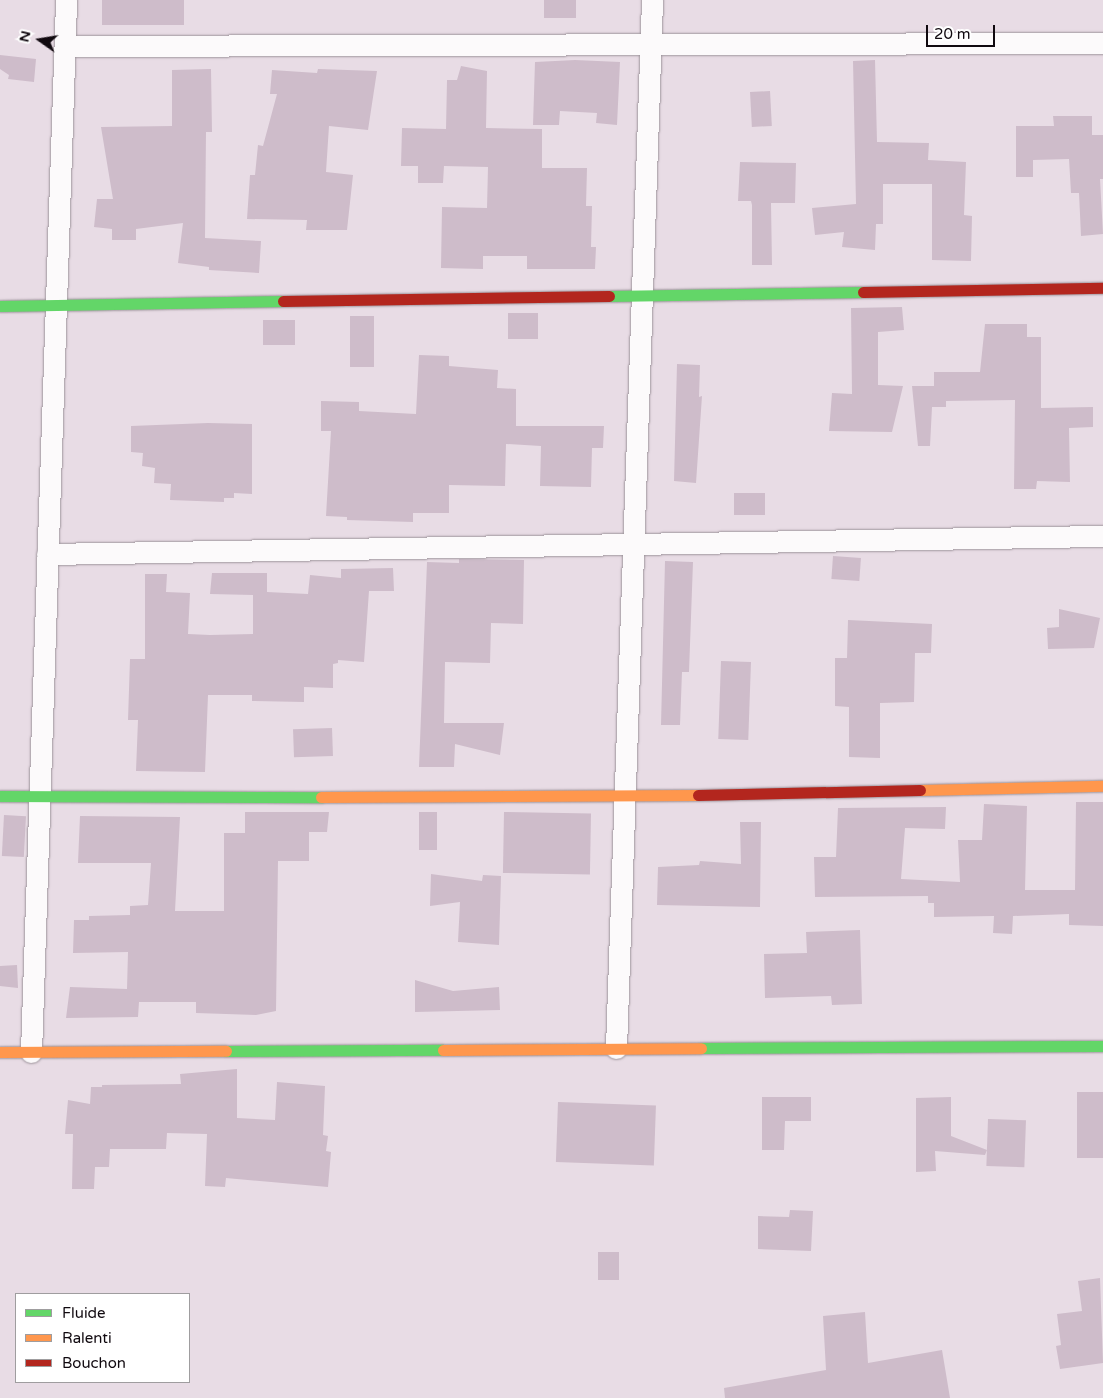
<!DOCTYPE html>
<html>
<head>
<meta charset="utf-8">
<style>
  body { margin:0 }
  #map { position:relative; width:1103px; height:1398px; overflow:hidden; background:#e8dce5; font-family:"Varela Round",sans-serif }
  div>[style] { position:absolute }
  .building>* { inset:0; background:#cebcca; transform-origin:0 0 }
  .roads { filter:drop-shadow(0 0 1px #9c939a) drop-shadow(0 0 1px #9c939a) }
  .street>* { height:21px; margin:-10.5px; padding:0 10.5px; transform-origin:10.5px; border-radius:10.5px; background:#fcfafb }
  .fast>* { height:11px; margin:-5.5px; padding:0 5.5px; transform-origin:5.5px; border-radius:5.5px; background:#63d668 }
  .slow>* { height:11px; margin:-5.5px; padding:0 5.5px; transform-origin:5.5px; border-radius:5.5px; background:#ff974d }
  .jam>* { height:11px; margin:-5.5px; padding:0 5.5px; transform-origin:5.5px; border-radius:5.5px; background:#b3261e }
  span { translate:-50% -50%; white-space:nowrap; text-align:center; line-height:1.15; -webkit-text-stroke:4px #fff; paint-order:stroke }
  .legend { position:absolute; left:15px; top:1293px; width:175px; height:90px; box-sizing:border-box; background:#fff; border:1px solid #9f9d9f; margin:0; padding:6px 9px; list-style:none; font-size:15px; color:#10090f }
  .legend li { display:flex; align-items:center; gap:10px; height:25px }
  .legend b { width:25px; border:1px solid #9f9d9f }
  .north { position:absolute; left:15px; top:15px; width:50px; height:50px; -webkit-text-stroke:4px #fff; paint-order:stroke; rotate:283deg; font-size:14px; font-weight:700; line-height:20px; text-align:center; color:#10090f }
  .north::after { content:''; display:block; margin:auto; width:18px; height:22px; background:#10090f; clip-path:polygon(50% 0,100% 100%,50% 72%,0 100%) }
  .scale { position:absolute; left:926px; top:25px; width:69px; height:22px; box-sizing:border-box; border:2px solid #10090f; border-top:0; padding-left:6px; font-size:15px; line-height:18px; white-space:nowrap; color:#10090f; -webkit-text-stroke:4px #fff; paint-order:stroke }
</style>
</head>
<body>
<div id="map">
  <div class="building">
    <div style="left:102px;top:0;width:82px;height:25px"></div>
    <div style="left:544px;top:0;width:32px;height:18px"></div>
    <div style="clip-path:polygon(0 55px,36px 59px,34px 82px,8px 79px,9px 75px,0 69px)"></div>
    <div style="clip-path:polygon(575px 60px,620px 62px,617px 125px,596px 123px,597px 113px,560px 111px,559px 125px,533px 125px,535px 62px)"></div>
    <div style="clip-path:polygon(875px 60px,877px 142px,929px 143px,928px 160px,966px 162px,964px 215px,972px 216px,971px 261px,932px 260px,932px 184px,883px 184px,883px 224px,876px 224px,875px 250px,842px 247px,844px 232px,815px 235px,812px 208px,856px 204px,853px 61px)"></div>
    <div style="clip-path:polygon(461px 66px,487px 71px,486px 128px,542px 129px,542px 168px,587px 168px,586px 206px,592px 206px,591px 247px,596px 247px,595px 269px,527px 269px,527px 256px,483px 256px,483px 269px,441px 268px,442px 207px,487px 208px,488px 167px,444px 166px,443px 183px,418px 183px,418px 166px,401px 166px,402px 128px,446px 129px,447px 80px,457px 80px)"></div>
    <div style="clip-path:polygon(211px 69px,212px 132px,206px 132px,205px 238px,261px 241px,259px 273px,209px 270px,209px 267px,178px 263px,183px 223px,136px 229px,136px 240px,112px 240px,112px 229px,94px 227px,97px 199px,113px 199px,101px 127px,172px 126px,172px 70px)"></div>
    <div style="clip-path:polygon(318px 69px,377px 71px,368px 130px,329px 126px,326px 172px,353px 175px,347px 230px,306px 230px,307px 220px,247px 219px,250px 175px,255px 175px,258px 145px,263px 146px,277px 94px,270px 94px,272px 70px,317px 73px)"></div>
    <div style="left:770px;top:91px;width:35px;height:20px;rotate:87deg"></div>
    <div style="clip-path:polygon(1053px 116px,1092px 116px,1092px 135px,1103px 135px,1103px 179px,1100px 179px,1103px 234px,1081px 236px,1079px 193px,1071px 193px,1069px 159px,1033px 160px,1033px 177px,1016px 177px,1016px 126px,1054px 126px)"></div>
    <div style="clip-path:polygon(740px 162px,796px 163px,795px 203px,771px 203px,772px 265px,752px 265px,752px 205px,751px 201px,738px 201px)"></div>
    <div style="clip-path:polygon(902px 307px,904px 330px,878px 332px,878px 385px,903px 386px,892px 432px,829px 431px,832px 393px,852px 394px,851px 308px)"></div>
    <div style="left:508px;top:313px;width:30px;height:26px"></div>
    <div style="left:350px;top:316px;width:24px;height:51px"></div>
    <div style="left:263px;top:320px;width:32px;height:25px"></div>
    <div style="clip-path:polygon(985px 324px,1027px 324px,1027px 337px,1041px 337px,1041px 408px,1093px 407px,1093px 427px,1069px 428px,1070px 482px,1037px 481px,1036px 489px,1014px 489px,1015px 400px,946px 401px,946px 407px,932px 407px,930px 446px,918px 446px,912px 386px,934px 386px,934px 372px,980px 372px)"></div>
    <div style="clip-path:polygon(419px 355px,449px 356px,449px 366px,498px 370px,497px 388px,516px 389px,516px 426px,604px 426px,603px 448px,592px 448px,591px 487px,540px 486px,541px 446px,506px 444px,505px 486px,449px 485px,449px 513px,413px 513px,413px 522px,347px 520px,347px 517px,326px 516px,331px 431px,321px 431px,321px 401px,359px 402px,359px 411px,416px 414px)"></div>
    <div style="clip-path:polygon(677px 364px,700px 365px,699px 397px,702px 396px,696px 483px,674px 481px)"></div>
    <div style="clip-path:polygon(208px 423px,252px 424px,252px 494px,234px 493px,234px 498px,224px 498px,224px 502px,170px 500px,171px 484px,154px 483px,155px 468px,142px 466px,143px 453px,131px 452px,131px 426px)"></div>
    <div style="left:734px;top:493px;width:31px;height:22px"></div>
    <div style="left:833px;top:556px;width:28px;height:23px;rotate:4deg"></div>
    <div style="clip-path:polygon(459px 559px,524px 560px,523px 624px,491px 623px,490px 663px,445px 662px,444px 723px,504px 723px,500px 755px,455px 744px,454px 767px,419px 767px,427px 562px,459px 563px)"></div>
    <div style="clip-path:polygon(665px 561px,693px 562px,689px 672px,682px 672px,680px 725px,661px 725px)"></div>
    <div style="clip-path:polygon(393px 568px,394px 591px,369px 591px,364px 662px,338px 660px,338px 663px,333px 664px,333px 688px,304px 687px,304px 702px,252px 701px,252px 695px,208px 695px,205px 772px,136px 771px,138px 720px,128px 720px,130px 659px,145px 659px,145px 574px,167px 574px,166px 592px,190px 593px,188px 634px,210px 635px,253px 634px,253px 595px,210px 594px,212px 573px,267px 573px,267px 592px,308px 594px,310px 575px,341px 578px,341px 569px)"></div>
    <div style="clip-path:polygon(1059px 609px,1100px 618px,1094px 648px,1048px 649px,1047px 628px,1059px 627px)"></div>
    <div style="clip-path:polygon(848px 620px,932px 624px,931px 653px,915px 653px,914px 702px,880px 703px,880px 758px,849px 757px,849px 707px,835px 706px,835px 658px,847px 658px)"></div>
    <div style="left:721px;top:661px;width:30px;height:78px;rotate:2deg"></div>
    <div style="left:332px;top:728px;width:28px;height:39px;rotate:88deg"></div>
    <div style="clip-path:polygon(1076px 802px,1103px 802px,1103px 926px,1069px 925px,1069px 914px,1013px 916px,1012px 934px,993px 933px,994px 916px,934px 917px,934px 903px,928px 903px,928px 896px,815px 897px,814px 857px,836px 857px,838px 808px,946px 807px,945px 829px,905px 828px,901px 879px,960px 882px,958px 840px,982px 840px,984px 804px,1027px 806px,1025px 890px,1075px 890px)"></div>
    <div style="clip-path:polygon(245px 812px,329px 812px,327px 832px,309px 832px,309px 861px,278px 861px,276px 1011px,256px 1015px,196px 1013px,196px 1002px,139px 1002px,138px 1017px,66px 1018px,70px 987px,127px 989px,128px 952px,73px 953px,74px 920px,89px 920px,89px 916px,130px 915px,130px 906px,148px 905px,151px 863px,78px 863px,80px 816px,180px 817px,175px 911px,224px 911px,224px 833px,245px 833px)"></div>
    <div style="left:419px;top:812px;width:18px;height:38px"></div>
    <div style="left:504px;top:812px;width:87px;height:61px;rotate:1deg"></div>
    <div style="left:4px;top:815px;width:22px;height:41px;rotate:3deg"></div>
    <div style="clip-path:polygon(740px 822px,761px 822px,760px 907px,657px 905px,658px 867px,699px 865px,700px 861px,741px 864px)"></div>
    <div style="clip-path:polygon(431px 874px,482px 881px,483px 875px,501px 876px,499px 945px,458px 942px,460px 902px,430px 906px)"></div>
    <div style="clip-path:polygon(860px 930px,862px 1004px,832px 1005px,831px 996px,765px 998px,764px 954px,807px 953px,806px 932px)"></div>
    <div style="clip-path:polygon(17px 965px,18px 988px,0 986px,0 966px)"></div>
    <div style="clip-path:polygon(415px 980px,453px 991px,499px 987px,500px 1010px,415px 1012px)"></div>
    <div style="clip-path:polygon(237px 1069px,237px 1118px,275px 1120px,277px 1082px,325px 1086px,323px 1135px,328px 1136px,326px 1151px,331px 1152px,328px 1187px,226px 1178px,225px 1187px,205px 1186px,207px 1134px,167px 1133px,166px 1149px,110px 1149px,109px 1167px,95px 1167px,94px 1189px,72px 1189px,73px 1134px,65px 1134px,68px 1100px,90px 1104px,91px 1087px,102px 1087px,102px 1085px,181px 1084px,180px 1074px)"></div>
    <div style="left:1077px;top:1092px;width:26px;height:66px"></div>
    <div style="clip-path:polygon(762px 1097px,811px 1097px,811px 1121px,785px 1121px,784px 1150px,762px 1150px)"></div>
    <div style="clip-path:polygon(951px 1097px,951px 1136px,987px 1150px,985px 1155px,935px 1151px,936px 1171px,916px 1172px,916px 1098px)"></div>
    <div style="left:558px;top:1102px;width:98px;height:60px;rotate:2deg"></div>
    <div style="left:988px;top:1119px;width:38px;height:47px;rotate:2deg"></div>
    <div style="clip-path:polygon(790px 1210px,813px 1211px,811px 1251px,758px 1249px,758px 1216px,789px 1217px)"></div>
    <div style="left:598px;top:1252px;width:21px;height:28px"></div>
    <div style="clip-path:polygon(1100px 1278px,1103px 1363px,1060px 1369px,1056px 1346px,1061px 1345px,1057px 1314px,1082px 1311px,1078px 1281px)"></div>
    <div style="clip-path:polygon(865px 1312px,868px 1363px,942px 1350px,950px 1398px,725px 1398px,724px 1388px,826px 1370px,823px 1316px)"></div>
  </div>
  <div class="roads">
    <div class="street">
      <div style="left:65px;top:46px;width:1038px;rotate:-0.17deg"></div>
      <div style="left:47px;top:554px;width:1056px;rotate:-0.98deg"></div>
      <div style="left:616px;top:1048px;width:1049px;rotate:-88.03deg"></div>
      <div style="left:31px;top:1052px;width:1053px;rotate:-88.09deg"></div>
    </div>
    <div class="fast">
      <div style="left:609px;top:296px;width:254px;rotate:-0.9deg"></div>
      <div style="left:0;top:306px;width:283px;rotate:-1deg"></div>
      <div style="left:0;top:796px;width:321px;rotate:0.2deg"></div>
      <div style="left:701px;top:1048px;width:402px;rotate:-0.3deg"></div>
      <div style="left:226px;top:1051px;width:217px;rotate:-0.3deg"></div>
    </div>
    <div class="slow">
      <div style="left:920px;top:790px;width:183px;rotate:-1.3deg"></div>
      <div style="left:321px;top:797px;width:377px;rotate:-0.3deg"></div>
      <div style="left:443px;top:1050px;width:258px;rotate:-0.4deg"></div>
      <div style="left:0;top:1052px;width:226px;rotate:-0.3deg"></div>
    </div>
    <div class="jam">
      <div style="left:863px;top:292px;width:240px;rotate:-1deg"></div>
      <div style="left:283px;top:301px;width:326px;rotate:-0.9deg"></div>
      <div style="left:698px;top:795px;width:222px;rotate:-1.3deg"></div>
    </div>
  </div>
  <ul class="legend">
  <li><b style="height:6px;background:#63d668"></b>Fluide</li>
  <li><b style="height:6px;background:#ff974d"></b>Ralenti</li>
  <li><b style="height:6px;background:#b3261e"></b>Bouchon</li>
  </ul>
  <div class="north">N</div>
  <div class="scale">20 m</div>
</div>
</body>
</html>
